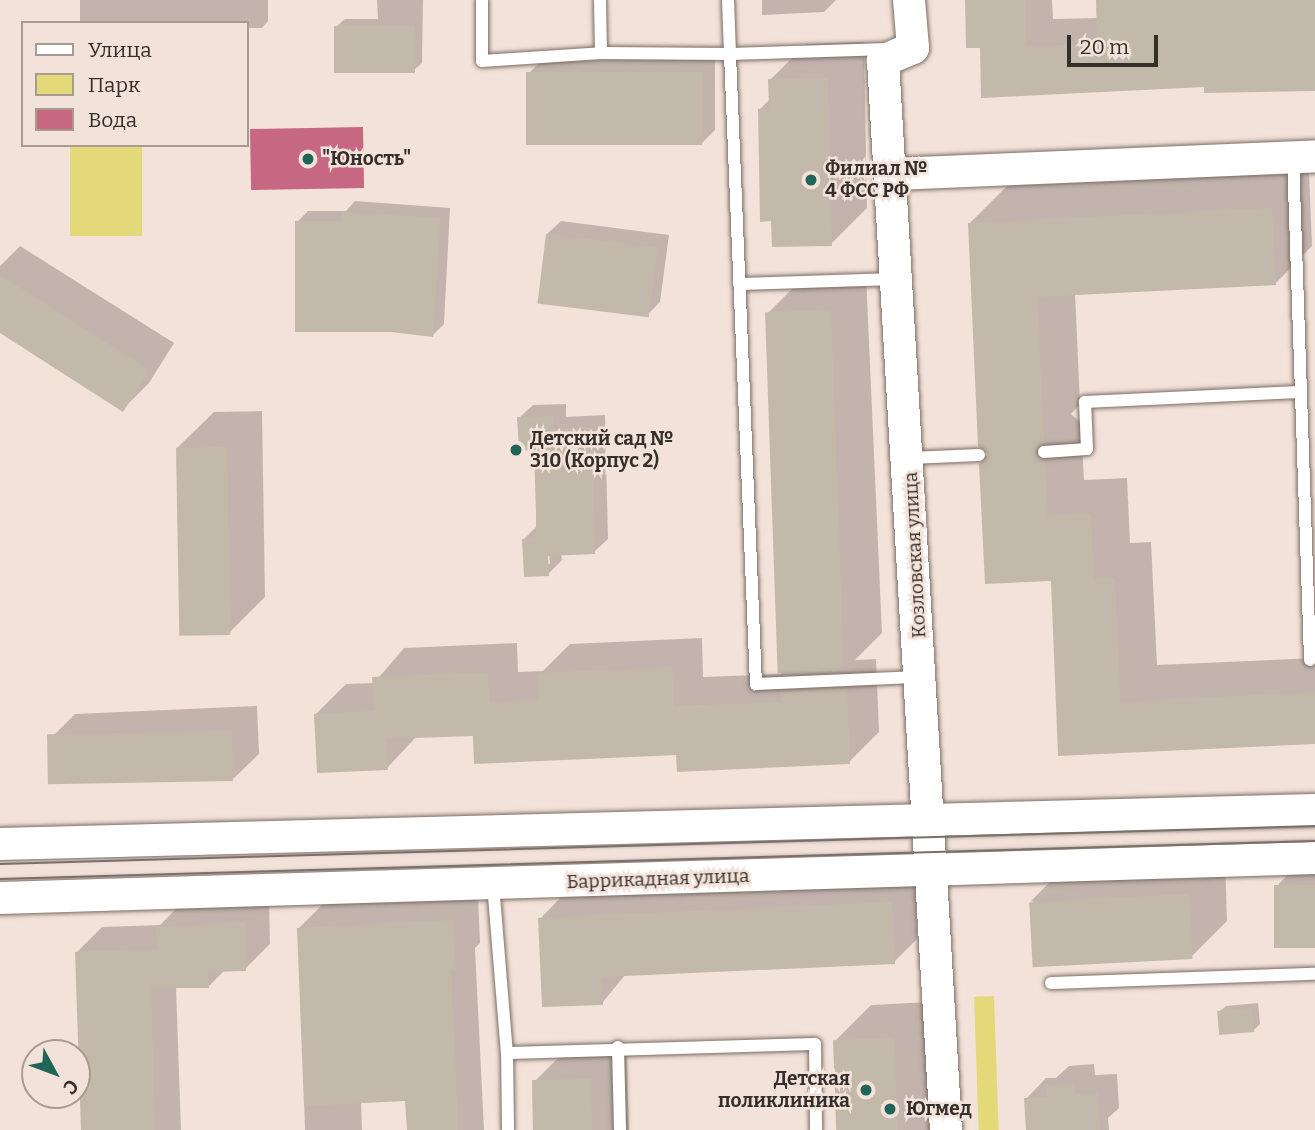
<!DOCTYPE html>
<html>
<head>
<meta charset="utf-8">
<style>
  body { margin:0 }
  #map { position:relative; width:1315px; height:1130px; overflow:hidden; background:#f3e2d9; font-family:Bitter,serif }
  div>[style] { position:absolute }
  .green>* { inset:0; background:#e4d978; transform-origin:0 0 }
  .water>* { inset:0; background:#c76882; transform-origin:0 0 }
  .shadow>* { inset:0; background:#0003 }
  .building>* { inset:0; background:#c3b9ab; transform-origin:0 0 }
  .roads { filter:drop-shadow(0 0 2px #7b6d64) drop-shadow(0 0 2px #7b6d64) }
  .service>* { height:12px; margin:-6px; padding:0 6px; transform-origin:6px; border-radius:6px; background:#fff }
  .tertiary>* { height:32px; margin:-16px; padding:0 16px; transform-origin:16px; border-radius:16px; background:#fff }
  .tram>* { height:2px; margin:-1px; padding:0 1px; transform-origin:1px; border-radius:1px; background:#7a706a }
  .dots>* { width:19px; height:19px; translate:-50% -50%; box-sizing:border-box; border:4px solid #f3e2d9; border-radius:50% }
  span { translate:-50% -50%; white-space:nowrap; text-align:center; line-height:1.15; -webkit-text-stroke:5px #f3e2d9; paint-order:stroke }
  .poi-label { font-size:19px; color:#352f2b; font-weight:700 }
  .left { translate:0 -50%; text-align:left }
  .right { translate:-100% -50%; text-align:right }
  .street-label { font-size:19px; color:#352f2b }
  .legend { position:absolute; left:21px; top:21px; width:228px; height:126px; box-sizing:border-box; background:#f3e2d9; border:2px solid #a79a93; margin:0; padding:9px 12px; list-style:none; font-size:21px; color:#352f2b }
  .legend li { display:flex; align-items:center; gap:14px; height:35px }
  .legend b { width:35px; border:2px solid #a79a93 }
  .north { position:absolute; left:21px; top:1039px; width:70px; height:70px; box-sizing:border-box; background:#f3e2d9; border:2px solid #a79a93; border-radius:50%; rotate:131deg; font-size:19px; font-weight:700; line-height:28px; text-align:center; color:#352f2b }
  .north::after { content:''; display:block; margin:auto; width:24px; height:32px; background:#206557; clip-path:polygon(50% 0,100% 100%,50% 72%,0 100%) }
  .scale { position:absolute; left:1067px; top:35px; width:91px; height:32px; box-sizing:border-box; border:4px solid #352f2b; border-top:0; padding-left:9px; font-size:21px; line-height:24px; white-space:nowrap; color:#352f2b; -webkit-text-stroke:5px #f3e2d9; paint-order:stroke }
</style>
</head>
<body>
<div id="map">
  <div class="green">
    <div style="left:70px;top:145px;width:72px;height:91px"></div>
    <div style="left:994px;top:996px;width:134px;height:20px;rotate:88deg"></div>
  </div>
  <div class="water">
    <div style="left:363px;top:127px;width:61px;height:113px;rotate:89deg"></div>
  </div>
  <div class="shadow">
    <div style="clip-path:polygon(80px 0,268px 0,268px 21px,262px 28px,247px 28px,247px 23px,80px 23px)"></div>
    <div style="clip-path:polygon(377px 0,423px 0,422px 63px,413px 71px,336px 27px,345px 19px,378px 19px)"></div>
    <div style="clip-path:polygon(762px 0,836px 0,824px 12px,762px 15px)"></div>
    <div style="clip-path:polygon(967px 0,1052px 0,1053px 19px,1098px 18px,1098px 0,1315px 0,1315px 89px,1205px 85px,982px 46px)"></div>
    <div style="clip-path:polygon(864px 42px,867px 208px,831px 244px,773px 220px,760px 109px,770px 99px,770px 80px,806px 44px)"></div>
    <div style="clip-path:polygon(715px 59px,715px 130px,702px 143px,527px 75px,541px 61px)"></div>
    <div style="clip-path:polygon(1309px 172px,1312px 246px,1275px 284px,1075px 293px,1080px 404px,1071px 414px,1081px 423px,1084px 480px,1127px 478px,1130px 543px,1151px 542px,1157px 665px,1315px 658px,1315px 742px,1060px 755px,1052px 580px,990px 454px,970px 223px,1007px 186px)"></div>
    <div style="clip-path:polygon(355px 201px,450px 208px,444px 324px,433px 335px,391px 330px,297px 222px,308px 211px,346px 211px)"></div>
    <div style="clip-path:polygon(561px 221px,669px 235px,660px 302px,647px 315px,547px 234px)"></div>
    <div style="clip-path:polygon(20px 246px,174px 343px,149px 383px,123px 409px,0 331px,0 266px)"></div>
    <div style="clip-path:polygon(866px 275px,882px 633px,855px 660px,876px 659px,879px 732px,849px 762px,678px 753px,475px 734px,417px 736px,387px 768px,316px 714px,346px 684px,374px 683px,404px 648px,517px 643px,518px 672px,543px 671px,570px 644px,702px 638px,703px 677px,781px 674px,767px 314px,803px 278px)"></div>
    <div style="clip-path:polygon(evenodd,566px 404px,566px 417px,605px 415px,608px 539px,594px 552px,561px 554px,562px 560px,548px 574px,524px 539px,537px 526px,535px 449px,519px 418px,533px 405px,566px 404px,549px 548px,550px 564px,547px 564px,549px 548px)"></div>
    <div style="clip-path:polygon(262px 411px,265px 597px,229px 633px,177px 448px,214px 412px)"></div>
    <div style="clip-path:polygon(257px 706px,259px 754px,232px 780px,49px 740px,75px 714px)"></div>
    <div style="clip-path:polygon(1225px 859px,1227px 921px,1191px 957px,1031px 901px,1067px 865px)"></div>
    <div style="clip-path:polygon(1296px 866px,1315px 866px,1315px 946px,1276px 887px)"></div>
    <div style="clip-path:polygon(915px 879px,917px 939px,894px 962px,626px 974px,602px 1003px,540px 919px,563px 895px)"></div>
    <div style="clip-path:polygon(478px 895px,480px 943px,475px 948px,484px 1130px,408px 1130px,407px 1099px,361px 1102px,362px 1130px,305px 1130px,299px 928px,324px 903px)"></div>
    <div style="clip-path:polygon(269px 898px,270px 944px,245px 969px,225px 970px,208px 987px,176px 986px,181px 1130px,83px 1130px,77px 952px,102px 927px,160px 925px,183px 902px)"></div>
    <div style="clip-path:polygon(930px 1002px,935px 1130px,838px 1130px,835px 1041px,871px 1005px)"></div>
    <div style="clip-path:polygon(1258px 1003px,1260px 1024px,1253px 1031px,1219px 1012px,1226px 1006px)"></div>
    <div style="clip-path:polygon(626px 1043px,629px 1130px,536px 1130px,534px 1082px,570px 1046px)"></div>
    <div style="clip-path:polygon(1094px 1064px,1095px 1075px,1117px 1074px,1119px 1108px,1108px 1118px,1109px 1130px,1027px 1130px,1026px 1099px,1046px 1078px,1056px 1078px,1069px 1066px)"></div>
  </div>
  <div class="building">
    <div style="clip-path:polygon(965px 0,1025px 0,1026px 46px,1097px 44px,1096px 0,1315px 0,1315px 91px,1204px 93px,1204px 87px,981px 98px,980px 48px,966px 48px)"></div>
    <div style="left:334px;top:26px;width:81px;height:47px"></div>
    <div style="left:702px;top:72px;width:73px;height:176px;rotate:90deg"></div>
    <div style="clip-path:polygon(828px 78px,832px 246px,772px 247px,771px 221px,760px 222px,758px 109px,769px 109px,768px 79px)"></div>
    <div style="clip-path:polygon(1272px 208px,1276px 285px,1037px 297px,1044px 443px,1035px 453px,1045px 461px,1047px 516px,1091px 514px,1094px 579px,1115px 578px,1120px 702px,1315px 692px,1315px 744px,1058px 756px,1051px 581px,985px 584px,979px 464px,988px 454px,978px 446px,968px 223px)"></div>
    <div style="clip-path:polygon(342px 212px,440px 218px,433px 337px,391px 332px,295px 332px,295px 221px,342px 221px)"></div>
    <div style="left:546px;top:234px;width:112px;height:70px;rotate:7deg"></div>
    <div style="clip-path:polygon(0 275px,149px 370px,123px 412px,0 333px)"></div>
    <div style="left:831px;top:310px;width:361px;height:66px;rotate:88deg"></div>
    <div style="clip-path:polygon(553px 416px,554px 429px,592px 427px,595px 554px,548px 556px,549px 576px,524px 577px,522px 539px,536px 538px,536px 514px,534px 450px,519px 451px,517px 417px)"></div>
    <div style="left:227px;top:447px;width:188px;height:51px;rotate:89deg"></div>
    <div style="clip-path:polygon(672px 667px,674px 706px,781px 702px,780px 692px,847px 689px,850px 764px,677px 772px,676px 755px,474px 764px,473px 736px,386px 739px,388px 770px,317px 773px,314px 714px,374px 711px,372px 677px,488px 673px,489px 702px,539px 699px,538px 673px)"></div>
    <div style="left:232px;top:731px;width:50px;height:185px;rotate:89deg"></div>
    <div style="left:1315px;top:885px;width:63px;height:41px;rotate:90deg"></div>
    <div style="left:1189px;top:894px;width:65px;height:160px;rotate:87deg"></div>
    <div style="clip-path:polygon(892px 902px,895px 964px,603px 977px,603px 1005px,542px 1007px,538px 918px)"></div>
    <div style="clip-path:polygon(453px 920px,455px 970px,451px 970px,458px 1130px,407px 1130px,405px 1101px,304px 1106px,297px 928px)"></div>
    <div style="clip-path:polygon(245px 922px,246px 971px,208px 972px,209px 988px,151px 988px,155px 1130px,81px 1130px,75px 952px,157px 949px,156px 927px)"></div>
    <div style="left:1252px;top:1008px;width:24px;height:35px;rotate:85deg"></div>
    <div style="left:894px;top:1038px;width:92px;height:61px;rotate:88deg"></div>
    <div style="left:591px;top:1079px;width:51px;height:59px;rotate:89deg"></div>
    <div style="clip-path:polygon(1075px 1084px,1075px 1094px,1098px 1093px,1100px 1130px,1026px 1130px,1024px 1098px,1047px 1097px,1047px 1085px)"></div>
  </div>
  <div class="roads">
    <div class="service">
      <div style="left:482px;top:0;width:61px;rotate:90deg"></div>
      <div style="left:482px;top:61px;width:119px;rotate:-3.8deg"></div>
      <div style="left:601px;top:53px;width:129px;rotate:0.4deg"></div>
      <div style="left:730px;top:54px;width:54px;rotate:-92.1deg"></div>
      <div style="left:600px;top:0;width:53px;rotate:88.9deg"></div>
      <div style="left:888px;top:49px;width:158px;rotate:178.2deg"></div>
      <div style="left:730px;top:54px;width:631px;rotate:87.64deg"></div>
      <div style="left:756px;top:684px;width:163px;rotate:-2.5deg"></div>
      <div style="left:1293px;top:157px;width:503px;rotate:88.06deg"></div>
      <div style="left:739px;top:284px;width:158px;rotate:-1.8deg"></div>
      <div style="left:1044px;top:452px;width:43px;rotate:-4deg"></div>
      <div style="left:1087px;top:449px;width:47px;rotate:-92.4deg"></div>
      <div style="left:1085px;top:402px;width:213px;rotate:-2.7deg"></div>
      <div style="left:910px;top:458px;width:69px;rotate:-2.5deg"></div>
      <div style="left:493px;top:884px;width:170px;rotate:85.3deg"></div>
      <div style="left:1051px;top:983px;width:264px;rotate:-2deg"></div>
      <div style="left:618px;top:1047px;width:83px;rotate:88.6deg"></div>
      <div style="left:508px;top:1130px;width:77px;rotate:-90.7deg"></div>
      <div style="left:507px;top:1053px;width:308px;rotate:-1.7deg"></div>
      <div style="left:815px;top:1044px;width:86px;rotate:89.3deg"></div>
    </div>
    <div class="tertiary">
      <div style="left:909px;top:0;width:48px;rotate:85.2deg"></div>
      <div style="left:913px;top:48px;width:33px;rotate:157deg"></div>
      <div style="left:883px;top:61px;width:1071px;rotate:86.63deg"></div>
      <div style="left:893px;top:174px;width:422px;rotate:-2.4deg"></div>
      <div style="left:0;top:844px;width:1315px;rotate:-1.48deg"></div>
      <div style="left:0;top:898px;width:1316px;rotate:-1.74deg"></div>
    </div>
  </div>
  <div class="tram">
    <div style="left:0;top:864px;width:1316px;rotate:-1.66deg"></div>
    <div style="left:0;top:879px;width:1316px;rotate:-1.66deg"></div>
  </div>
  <div class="dots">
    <div style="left:308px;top:159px;background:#206557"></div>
    <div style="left:811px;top:180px;background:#206557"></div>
    <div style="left:516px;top:450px;background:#206557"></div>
    <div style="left:866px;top:1090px;background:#206557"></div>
    <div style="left:890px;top:1109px;background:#206557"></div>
  </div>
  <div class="poi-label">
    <span class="left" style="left:322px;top:159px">"Юность"</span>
    <span class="left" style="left:825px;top:180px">Филиал №<br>4 ФСС РФ</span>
    <span class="left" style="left:530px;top:450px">Детский сад №<br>310 (Корпус 2)</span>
    <span class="right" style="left:850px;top:1090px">Детская<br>поликлиника</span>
    <span class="left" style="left:906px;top:1109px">Югмед</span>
  </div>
  <div class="street-label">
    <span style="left:915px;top:555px;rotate:-93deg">Козловская улица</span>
    <span style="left:658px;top:879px;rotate:-2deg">Баррикадная улица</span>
  </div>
  <ul class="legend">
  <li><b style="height:9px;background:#fff"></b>Улица</li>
  <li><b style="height:19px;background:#e4d978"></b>Парк</li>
  <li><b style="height:19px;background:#c76882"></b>Вода</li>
  </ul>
  <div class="north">С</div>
  <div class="scale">20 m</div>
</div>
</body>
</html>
